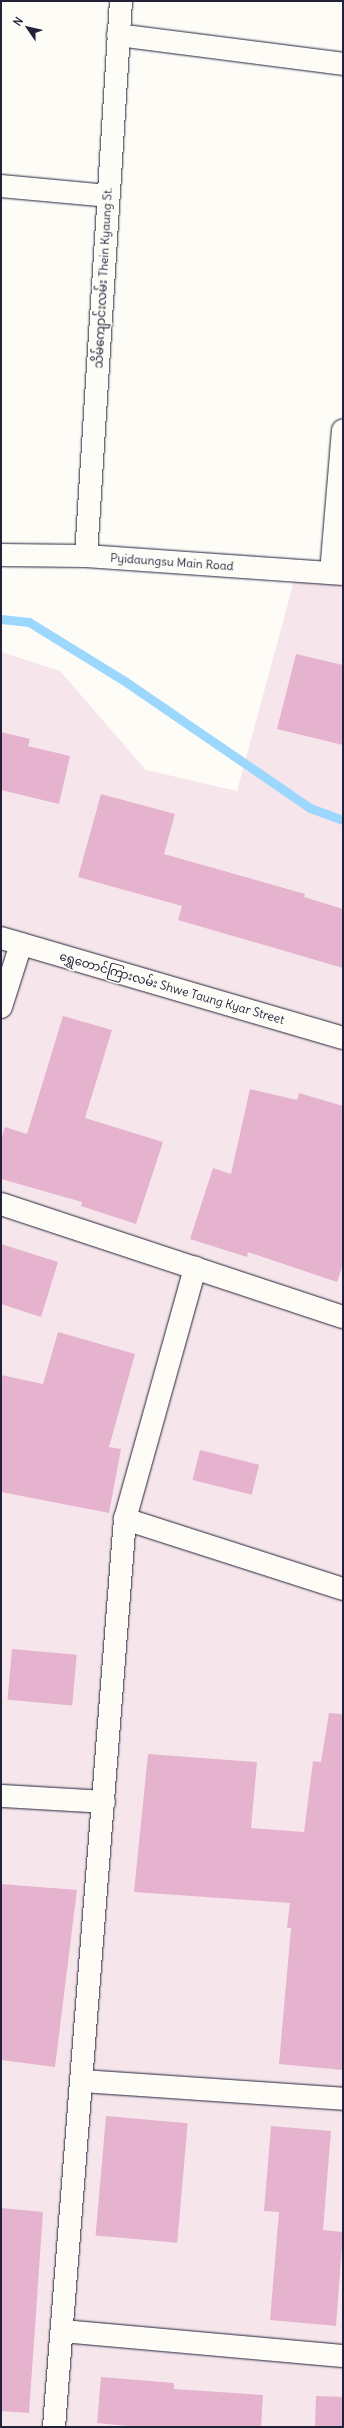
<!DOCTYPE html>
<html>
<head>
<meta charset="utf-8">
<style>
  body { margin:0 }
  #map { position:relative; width:344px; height:2428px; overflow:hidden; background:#fdfcf7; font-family:Delius,"Noto Sans Myanmar",sans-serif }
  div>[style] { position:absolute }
  .built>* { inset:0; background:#f6e6eb }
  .stream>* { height:9px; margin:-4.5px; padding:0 4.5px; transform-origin:4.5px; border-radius:4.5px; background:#9cd7fd }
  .building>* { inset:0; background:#e6b3cf; transform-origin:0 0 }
  .roads { filter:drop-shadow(0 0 1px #22223b) drop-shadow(0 0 1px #22223b) }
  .street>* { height:22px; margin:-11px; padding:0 11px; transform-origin:11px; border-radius:11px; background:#fdfcf7 }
  .secondary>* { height:22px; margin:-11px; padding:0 11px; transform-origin:11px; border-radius:11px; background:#fdfcf7 }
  span { translate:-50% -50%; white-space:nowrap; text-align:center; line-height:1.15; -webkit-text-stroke:3.5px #fdfcf7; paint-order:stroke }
  .street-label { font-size:12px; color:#22223b }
  .frame { position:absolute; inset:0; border:2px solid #22223b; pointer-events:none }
  .north { position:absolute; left:8px; top:8px; width:40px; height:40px; -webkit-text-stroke:3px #fdfcf7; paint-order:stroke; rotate:304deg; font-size:11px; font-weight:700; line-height:16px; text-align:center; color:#22223b }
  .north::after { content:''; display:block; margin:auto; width:14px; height:18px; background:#22223b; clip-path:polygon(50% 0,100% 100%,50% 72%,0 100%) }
</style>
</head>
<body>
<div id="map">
  <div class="built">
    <div style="clip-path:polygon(297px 570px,343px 574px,343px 2427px,1px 2427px,1px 652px,60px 671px,146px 770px,237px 791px)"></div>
  </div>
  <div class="stream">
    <div style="left:1px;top:619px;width:28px;rotate:6deg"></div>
    <div style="left:29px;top:622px;width:114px;rotate:31.7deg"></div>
    <div style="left:126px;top:682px;width:223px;rotate:34.4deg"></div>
    <div style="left:310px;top:808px;width:35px;rotate:20deg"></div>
  </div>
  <div class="building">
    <div style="clip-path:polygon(296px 654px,343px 665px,343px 745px,277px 729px)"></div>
    <div style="clip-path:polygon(1px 732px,30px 739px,28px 746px,70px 756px,59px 804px,1px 790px)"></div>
    <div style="clip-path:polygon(101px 794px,175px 814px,164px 854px,305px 894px,304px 897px,343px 909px,343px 968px,178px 920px,182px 906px,78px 877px)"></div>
    <div style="clip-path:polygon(63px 1016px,112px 1030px,85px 1118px,163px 1142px,136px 1224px,81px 1206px,82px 1202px,1px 1179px,1px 1140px,5px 1127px,27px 1134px)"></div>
    <div style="clip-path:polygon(250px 1089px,297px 1100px,299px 1093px,343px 1106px,343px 1264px,337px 1282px,248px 1252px,247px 1257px,190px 1239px,213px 1168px,231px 1174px)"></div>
    <div style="clip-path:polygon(1px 1244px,58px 1262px,41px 1317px,1px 1304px)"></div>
    <div style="clip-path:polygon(58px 1332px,135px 1354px,109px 1447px,121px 1449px,109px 1513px,1px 1492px,1px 1375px,43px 1384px)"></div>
    <div style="left:200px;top:1450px;width:61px;height:31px;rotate:14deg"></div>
    <div style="left:12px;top:1649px;width:65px;height:51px;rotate:5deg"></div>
    <div style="clip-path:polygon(329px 1713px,343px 1714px,343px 2070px,279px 2064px,291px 1928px,287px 1928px,290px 1903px,134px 1892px,148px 1754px,257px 1762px,251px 1828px,304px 1832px,313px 1761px,321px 1762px)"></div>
    <div style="clip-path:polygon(1px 1884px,77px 1890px,55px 2067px,1px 2060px)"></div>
    <div style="left:106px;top:2116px;width:82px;height:120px;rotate:5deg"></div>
    <div style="clip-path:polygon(271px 2126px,331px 2131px,323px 2230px,343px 2232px,336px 2326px,270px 2320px,279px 2212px,264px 2211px)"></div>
    <div style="clip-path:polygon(1px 2208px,43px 2212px,29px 2413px,1px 2411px)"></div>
    <div style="clip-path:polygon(101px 2377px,174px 2383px,174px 2389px,263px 2395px,261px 2427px,138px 2427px,97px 2423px)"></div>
    <div style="left:316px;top:2396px;width:27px;height:31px;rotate:2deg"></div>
  </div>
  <div class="roads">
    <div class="street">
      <div style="left:118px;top:35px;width:227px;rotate:7.3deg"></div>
      <div style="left:1px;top:186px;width:107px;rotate:5.3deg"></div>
      <div style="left:86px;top:556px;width:556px;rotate:-86.39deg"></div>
      <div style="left:331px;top:573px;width:143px;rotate:-85.2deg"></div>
      <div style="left:1px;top:938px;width:356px;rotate:16.3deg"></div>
      <div style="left:1px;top:1007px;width:66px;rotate:-72.4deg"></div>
      <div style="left:1px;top:1204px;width:360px;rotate:18.3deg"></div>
      <div style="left:125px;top:1519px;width:229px;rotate:17.8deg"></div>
      <div style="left:1px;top:1796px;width:103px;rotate:3.3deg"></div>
      <div style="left:82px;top:2081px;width:262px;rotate:3.9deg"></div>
      <div style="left:62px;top:2331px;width:282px;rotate:5.1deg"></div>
      <div style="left:54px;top:2427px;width:911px;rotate:-85.53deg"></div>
      <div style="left:125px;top:1519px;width:261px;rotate:-74.4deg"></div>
    </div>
    <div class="secondary">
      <div style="left:1px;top:555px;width:85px;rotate:0.7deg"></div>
      <div style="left:86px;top:556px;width:258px;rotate:4deg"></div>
    </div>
  </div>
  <div class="street-label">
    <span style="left:103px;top:278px;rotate:-87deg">သိမ်ကျောင်းလမ်း Thein Kyaung St.</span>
    <span style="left:172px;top:562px;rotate:4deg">Pyidaungsu Main Road</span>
    <span style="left:172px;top:988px;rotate:16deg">ရွှေတောင်ကြားလမ်း Shwe Taung Kyar Street</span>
  </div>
  <div class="frame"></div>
  <div class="north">N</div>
</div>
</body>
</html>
